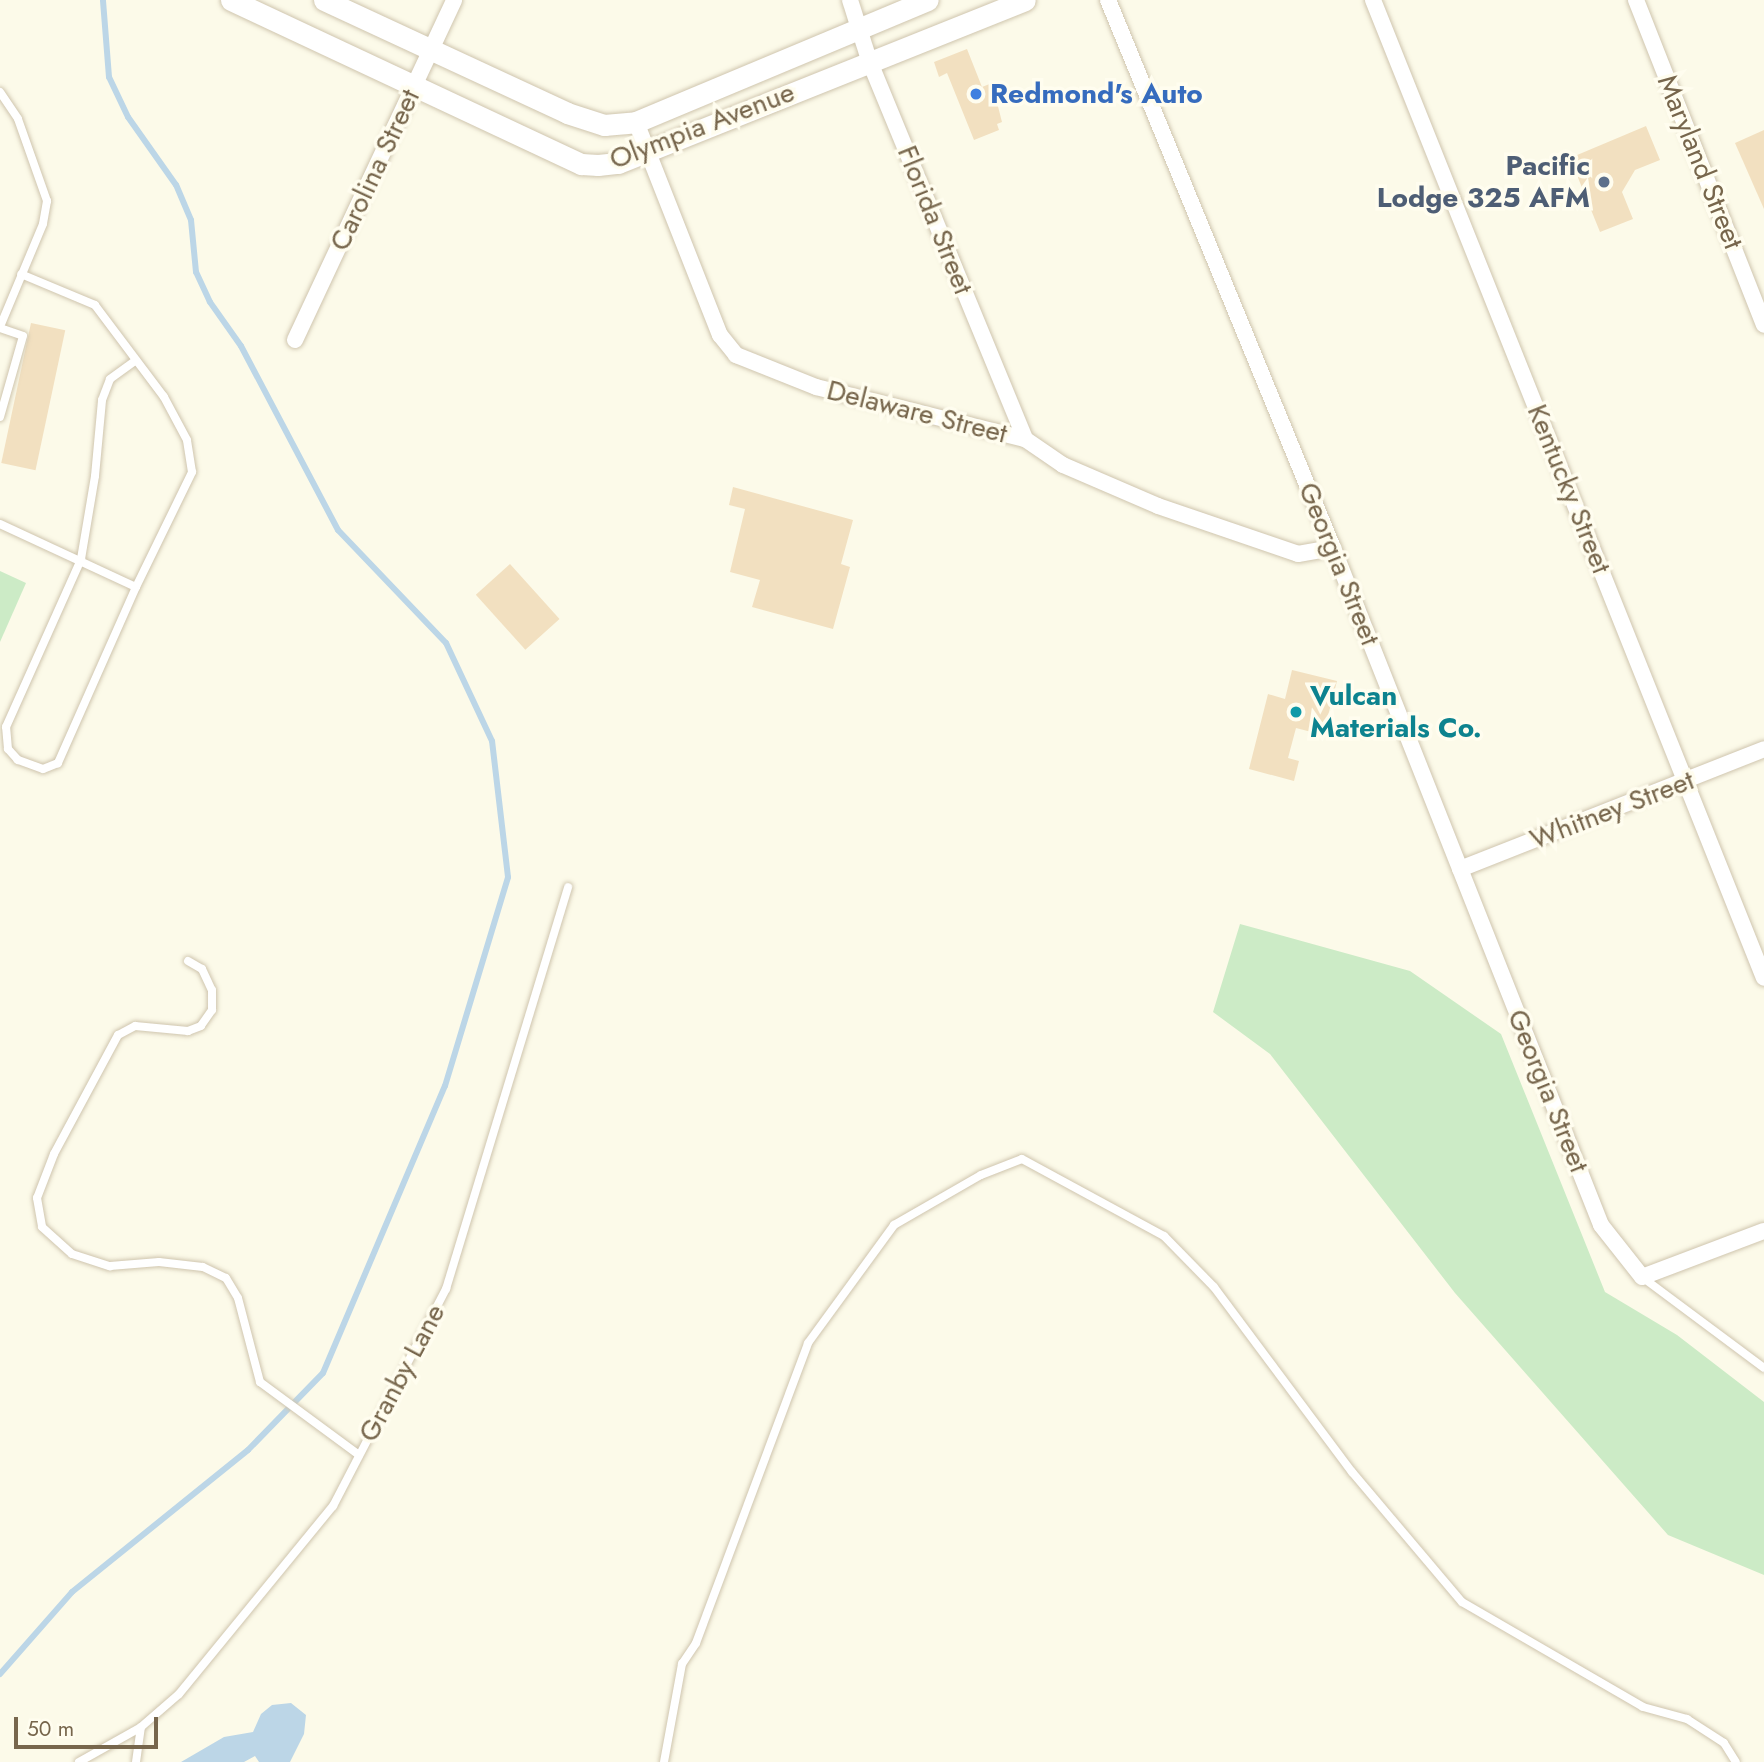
<!DOCTYPE html>
<html>
<head>
<meta charset="utf-8">
<style>
  body { margin:0 }
  #map { position:relative; width:1764px; height:1762px; overflow:hidden; background:#fcfae9; font-family:Jost,sans-serif }
  div>[style] { position:absolute }
  .green>* { inset:0; background:#ccebc6 }
  .water>* { inset:0; background:#bcd6e7 }
  .stream>* { height:6px; margin:-3px; padding:0 3px; transform-origin:3px; border-radius:3px; background:#bcd6e7 }
  .building>* { inset:0; background:#f2e0c0; transform-origin:0 0 }
  .roads { filter:drop-shadow(0 0 2px #cfc5ae) drop-shadow(0 0 2px #cfc5ae) }
  .lane>* { height:8px; margin:-4px; padding:0 4px; transform-origin:4px; border-radius:4px; background:#fff }
  .street>* { height:16px; margin:-8px; padding:0 8px; transform-origin:8px; border-radius:8px; background:#fff }
  .secondary>* { height:21px; margin:-10.5px; padding:0 10.5px; transform-origin:10.5px; border-radius:10.5px; background:#fff }
  .dots>* { width:19px; height:19px; translate:-50% -50%; box-sizing:border-box; border:4px solid #fffdef; border-radius:50% }
  span { translate:-50% -50%; white-space:nowrap; text-align:center; line-height:1.15; -webkit-text-stroke:7px #fffdef; paint-order:stroke }
  .shop-label { font-size:28px; color:#366cbe; font-weight:700 }
  .left { translate:0 -50%; text-align:left }
  .street-label { font-size:28px; color:#77664c }
  .service-label { font-size:28px; color:#4e5e75; font-weight:700 }
  .right { translate:-100% -50%; text-align:right }
  .culture-label { font-size:28px; color:#0d838f; font-weight:700 }
  .scale { position:absolute; left:14px; top:1717px; width:144px; height:32px; box-sizing:border-box; border:4px solid #77664c; border-top:0; padding-left:9px; font-size:21px; line-height:24px; white-space:nowrap; color:#77664c; -webkit-text-stroke:5px #fffdef; paint-order:stroke }
</style>
</head>
<body>
<div id="map">
  <div class="green">
    <div style="clip-path:polygon(0 571px,26px 583px,0 642px)"></div>
    <div style="clip-path:polygon(1240px 924px,1410px 971px,1501px 1034px,1605px 1292px,1677px 1335px,1764px 1402px,1764px 1575px,1668px 1535px,1455px 1293px,1270px 1054px,1213px 1012px)"></div>
  </div>
  <div class="water">
    <div style="clip-path:polygon(291px 1703px,306px 1715px,304px 1734px,290px 1762px,259px 1762px,255px 1756px,244px 1762px,181px 1762px,224px 1737px,253px 1732px,261px 1714px,272px 1705px)"></div>
  </div>
  <div class="stream">
    <div style="left:0;top:1674px;width:109px;rotate:-48.7deg"></div>
    <div style="left:72px;top:1592px;width:226px;rotate:-38.9deg"></div>
    <div style="left:248px;top:1450px;width:107px;rotate:-45.8deg"></div>
    <div style="left:323px;top:1373px;width:312px;rotate:-67deg"></div>
    <div style="left:445px;top:1086px;width:218px;rotate:-73.2deg"></div>
    <div style="left:508px;top:877px;width:137px;rotate:-96.7deg"></div>
    <div style="left:492px;top:741px;width:108px;rotate:-115.1deg"></div>
    <div style="left:446px;top:643px;width:156px;rotate:-133.7deg"></div>
    <div style="left:338px;top:530px;width:208px;rotate:-117.8deg"></div>
    <div style="left:241px;top:346px;width:54px;rotate:-125.2deg"></div>
    <div style="left:210px;top:302px;width:33px;rotate:-115deg"></div>
    <div style="left:196px;top:272px;width:52px;rotate:-95.5deg"></div>
    <div style="left:191px;top:220px;width:38px;rotate:-113deg"></div>
    <div style="left:176px;top:185px;width:83px;rotate:-125.2deg"></div>
    <div style="left:128px;top:117px;width:44px;rotate:-115.4deg"></div>
    <div style="left:109px;top:77px;width:77px;rotate:-94.5deg"></div>
  </div>
  <div class="building">
    <div style="clip-path:polygon(967px 49px,982px 87px,992px 83px,1002px 122px,997px 124px,999px 130px,974px 140px,947px 73px,939px 77px,934px 62px)"></div>
    <div style="clip-path:polygon(1646px 126px,1660px 160px,1635px 170px,1622px 192px,1633px 219px,1600px 232px,1570px 158px)"></div>
    <div style="clip-path:polygon(1764px 130px,1764px 209px,1735px 143px)"></div>
    <div style="left:31px;top:323px;width:35px;height:143px;rotate:12deg"></div>
    <div style="clip-path:polygon(733px 487px,853px 520px,841px 564px,850px 567px,833px 629px,752px 607px,760px 580px,730px 572px,745px 509px,729px 505px)"></div>
    <div style="left:510px;top:564px;width:74px;height:46px;rotate:48deg"></div>
    <div style="clip-path:polygon(1292px 670px,1337px 681px,1323px 735px,1296px 728px,1288px 758px,1299px 761px,1294px 781px,1249px 769px,1268px 694px,1285px 699px)"></div>
  </div>
  <div class="roads">
    <div class="lane">
      <div style="left:0;top:92px;width:32px;rotate:56deg"></div>
      <div style="left:18px;top:119px;width:87px;rotate:70.5deg"></div>
      <div style="left:47px;top:201px;width:23px;rotate:100deg"></div>
      <div style="left:43px;top:224px;width:112px;rotate:112.7deg"></div>
      <div style="left:0;top:328px;width:24px;rotate:19deg"></div>
      <div style="left:23px;top:336px;width:84px;rotate:105.9deg"></div>
      <div style="left:0;top:524px;width:150px;rotate:24.9deg"></div>
      <div style="left:136px;top:587px;width:128px;rotate:-64deg"></div>
      <div style="left:192px;top:472px;width:32px;rotate:-99deg"></div>
      <div style="left:187px;top:440px;width:49px;rotate:-118.1deg"></div>
      <div style="left:164px;top:397px;width:115px;rotate:-126.9deg"></div>
      <div style="left:95px;top:305px;width:80px;rotate:-157.3deg"></div>
      <div style="left:136px;top:587px;width:193px;rotate:113.9deg"></div>
      <div style="left:58px;top:763px;width:16px;rotate:158deg"></div>
      <div style="left:43px;top:769px;width:27px;rotate:-160deg"></div>
      <div style="left:18px;top:760px;width:15px;rotate:-132deg"></div>
      <div style="left:8px;top:749px;width:22px;rotate:-95deg"></div>
      <div style="left:6px;top:727px;width:184px;rotate:-65.9deg"></div>
      <div style="left:81px;top:559px;width:84px;rotate:-80.4deg"></div>
      <div style="left:95px;top:476px;width:76px;rotate:-84.7deg"></div>
      <div style="left:102px;top:400px;width:22px;rotate:-69deg"></div>
      <div style="left:110px;top:379px;width:32px;rotate:-36deg"></div>
      <div style="left:188px;top:961px;width:16px;rotate:30deg"></div>
      <div style="left:202px;top:969px;width:23px;rotate:65deg"></div>
      <div style="left:212px;top:990px;width:20px;rotate:90deg"></div>
      <div style="left:212px;top:1010px;width:19px;rotate:125deg"></div>
      <div style="left:201px;top:1026px;width:14px;rotate:159deg"></div>
      <div style="left:188px;top:1031px;width:53px;rotate:-174.6deg"></div>
      <div style="left:135px;top:1026px;width:19px;rotate:152deg"></div>
      <div style="left:118px;top:1035px;width:135px;rotate:118.3deg"></div>
      <div style="left:54px;top:1154px;width:47px;rotate:111.1deg"></div>
      <div style="left:37px;top:1198px;width:29px;rotate:80deg"></div>
      <div style="left:42px;top:1227px;width:40px;rotate:42deg"></div>
      <div style="left:72px;top:1254px;width:40px;rotate:18deg"></div>
      <div style="left:110px;top:1266px;width:49px;rotate:-4.7deg"></div>
      <div style="left:159px;top:1262px;width:44px;rotate:6.5deg"></div>
      <div style="left:203px;top:1267px;width:25px;rotate:26deg"></div>
      <div style="left:226px;top:1278px;width:23px;rotate:59deg"></div>
      <div style="left:238px;top:1298px;width:87px;rotate:75.3deg"></div>
      <div style="left:260px;top:1382px;width:123px;rotate:36.4deg"></div>
      <div style="left:1642px;top:1277px;width:152px;rotate:36.7deg"></div>
      <div style="left:79px;top:1762px;width:71px;rotate:-29.4deg"></div>
      <div style="left:141px;top:1727px;width:50px;rotate:-41deg"></div>
      <div style="left:179px;top:1694px;width:243px;rotate:-50.7deg"></div>
      <div style="left:333px;top:1506px;width:245px;rotate:-62.5deg"></div>
      <div style="left:446px;top:1289px;width:420px;rotate:-73.1deg"></div>
      <div style="left:136px;top:1762px;width:35px;rotate:-82deg"></div>
      <div style="left:664px;top:1762px;width:100px;rotate:-79.6deg"></div>
      <div style="left:682px;top:1664px;width:25px;rotate:-56deg"></div>
      <div style="left:696px;top:1643px;width:320px;rotate:-69.5deg"></div>
      <div style="left:808px;top:1343px;width:146px;rotate:-53.9deg"></div>
      <div style="left:894px;top:1225px;width:100px;rotate:-29.9deg"></div>
      <div style="left:981px;top:1175px;width:44px;rotate:-21.3deg"></div>
      <div style="left:1022px;top:1159px;width:162px;rotate:28.5deg"></div>
      <div style="left:1164px;top:1236px;width:71px;rotate:45.6deg"></div>
      <div style="left:1214px;top:1287px;width:231px;rotate:53.3deg"></div>
      <div style="left:1352px;top:1472px;width:170px;rotate:49.8deg"></div>
      <div style="left:1462px;top:1602px;width:209px;rotate:30.1deg"></div>
      <div style="left:1643px;top:1707px;width:46px;rotate:15.3deg"></div>
      <div style="left:1687px;top:1719px;width:44px;rotate:33deg"></div>
      <div style="left:1724px;top:1743px;width:22px;rotate:58deg"></div>
    </div>
    <div class="street">
      <div style="left:850px;top:0;width:63px;rotate:72.4deg"></div>
      <div style="left:869px;top:60px;width:410px;rotate:67.6deg"></div>
      <div style="left:1108px;top:0;width:592px;rotate:67.68deg"></div>
      <div style="left:1333px;top:548px;width:728px;rotate:68.4deg"></div>
      <div style="left:1601px;top:1225px;width:66px;rotate:51.7deg"></div>
      <div style="left:1642px;top:1277px;width:130px;rotate:-20.7deg"></div>
      <div style="left:1373px;top:0;width:1053px;rotate:68.21deg"></div>
      <div style="left:1636px;top:0;width:349px;rotate:68.5deg"></div>
      <div style="left:636px;top:122px;width:229px;rotate:68.5deg"></div>
      <div style="left:720px;top:335px;width:26px;rotate:51deg"></div>
      <div style="left:736px;top:355px;width:86px;rotate:21.8deg"></div>
      <div style="left:816px;top:387px;width:215px;rotate:14deg"></div>
      <div style="left:1025px;top:439px;width:46px;rotate:34.4deg"></div>
      <div style="left:1063px;top:465px;width:103px;rotate:23.3deg"></div>
      <div style="left:1158px;top:506px;width:148px;rotate:18.9deg"></div>
      <div style="left:1298px;top:554px;width:36px;rotate:-10deg"></div>
      <div style="left:295px;top:340px;width:375px;rotate:-64.9deg"></div>
      <div style="left:1460px;top:869px;width:327px;rotate:-21.5deg"></div>
    </div>
    <div class="secondary">
      <div style="left:231px;top:0;width:387px;rotate:25.1deg"></div>
      <div style="left:581px;top:164px;width:17px;rotate:3deg"></div>
      <div style="left:598px;top:165px;width:20px;rotate:-6deg"></div>
      <div style="left:618px;top:163px;width:438px;rotate:-21.8deg"></div>
      <div style="left:324px;top:0;width:268px;rotate:24.9deg"></div>
      <div style="left:567px;top:113px;width:39px;rotate:18deg"></div>
      <div style="left:604px;top:125px;width:32px;rotate:-5deg"></div>
      <div style="left:636px;top:122px;width:316px;rotate:-22.7deg"></div>
    </div>
  </div>
  <div class="dots">
    <div style="left:976px;top:94px;background:#3f7fe0"></div>
    <div style="left:1604px;top:182px;background:#5c6f8a"></div>
    <div style="left:1296px;top:712px;background:#0f9aa8"></div>
  </div>
  <div class="shop-label">
    <span class="left" style="left:990px;top:94px">Redmond's Auto</span>
  </div>
  <div class="street-label">
    <span style="left:702px;top:126px;rotate:-21deg">Olympia Avenue</span>
    <span style="left:1700px;top:162px;rotate:68deg">Maryland Street</span>
    <span style="left:375px;top:170px;rotate:-65deg">Carolina Street</span>
    <span style="left:935px;top:220px;rotate:68deg">Florida Street</span>
    <span style="left:917px;top:412px;rotate:14deg">Delaware Street</span>
    <span style="left:1569px;top:489px;rotate:68deg">Kentucky Street</span>
    <span style="left:1339px;top:564px;rotate:68deg">Georgia Street</span>
    <span style="left:1612px;top:810px;rotate:-21deg">Whitney Street</span>
    <span style="left:1548px;top:1091px;rotate:68deg">Georgia Street</span>
    <span style="left:402px;top:1373px;rotate:-62deg">Granby Lane</span>
  </div>
  <div class="service-label">
    <span class="right" style="left:1590px;top:182px">Pacific<br>Lodge 325 AFM</span>
  </div>
  <div class="culture-label">
    <span class="left" style="left:1310px;top:712px">Vulcan<br>Materials Co.</span>
  </div>
  <div class="scale">50 m</div>
</div>
</body>
</html>
